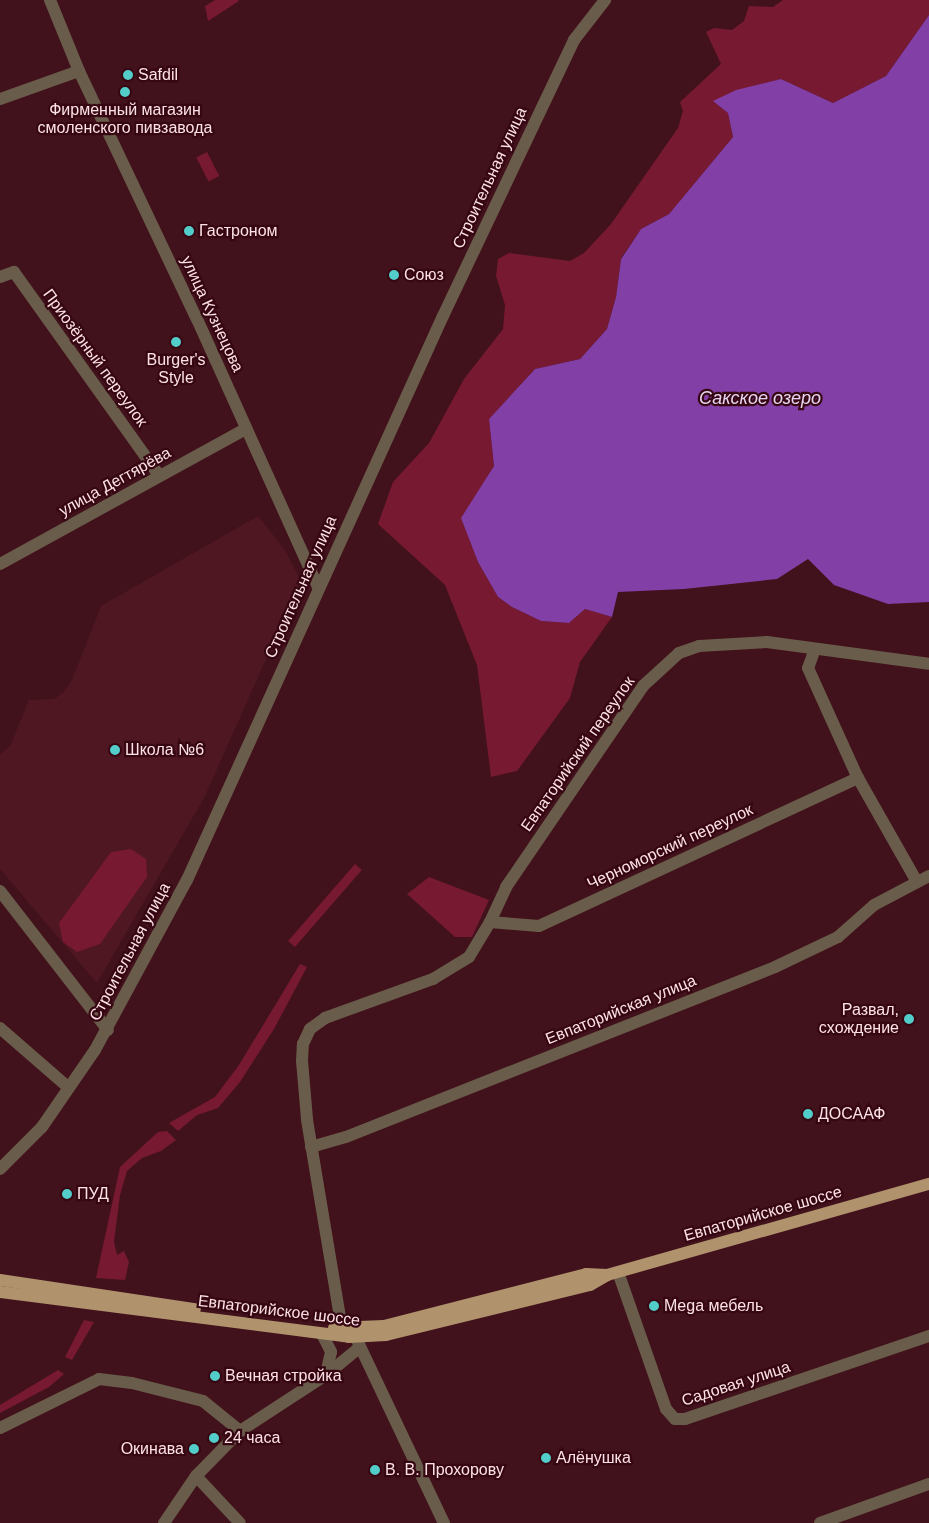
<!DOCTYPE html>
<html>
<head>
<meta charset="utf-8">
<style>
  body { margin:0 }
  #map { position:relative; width:929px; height:1523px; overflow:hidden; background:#41121b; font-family:Arial,sans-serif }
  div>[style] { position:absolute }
  .built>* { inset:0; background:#4f1722 }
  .green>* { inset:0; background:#771930; transform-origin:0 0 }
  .water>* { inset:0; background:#823fa6 }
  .minor>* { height:12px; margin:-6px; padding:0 6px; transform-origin:6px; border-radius:6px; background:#6a5c4a }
  .major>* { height:12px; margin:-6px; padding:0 6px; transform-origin:6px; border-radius:6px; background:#b0926d }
  .dots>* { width:14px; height:14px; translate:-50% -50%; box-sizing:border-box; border:2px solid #360712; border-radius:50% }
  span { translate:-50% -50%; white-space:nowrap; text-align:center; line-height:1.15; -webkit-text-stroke:4.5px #360712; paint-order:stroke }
  .poi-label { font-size:16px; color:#fde2e5 }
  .left { translate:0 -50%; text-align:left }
  .right { translate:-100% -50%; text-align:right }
  .street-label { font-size:16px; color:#fde2e5 }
  .water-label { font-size:18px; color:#e6d6f1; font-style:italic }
</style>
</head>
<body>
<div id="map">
  <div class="built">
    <div style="clip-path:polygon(258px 516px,285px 550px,301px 581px,205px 796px,97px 983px,0 869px,0 754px,10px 746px,29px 700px,54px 699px,64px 692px,72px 680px,101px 606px)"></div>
  </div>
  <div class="green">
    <div style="clip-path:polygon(215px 0,238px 0,239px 1px,208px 21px,205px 6px)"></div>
    <div style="clip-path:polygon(783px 0,929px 0,929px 15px,886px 76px,833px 103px,781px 79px,714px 101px,728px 113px,733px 137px,669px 214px,641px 229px,621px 258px,616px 297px,607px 329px,580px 359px,535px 369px,489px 419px,494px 466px,462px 519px,478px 562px,498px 597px,512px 607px,541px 621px,569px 623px,585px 609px,612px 617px,580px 662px,570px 698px,517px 771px,491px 777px,477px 665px,445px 585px,378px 524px,393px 482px,429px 443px,464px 379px,503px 329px,505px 305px,496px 276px,498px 259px,509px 253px,570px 261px,584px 253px,611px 224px,678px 128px,683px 111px,680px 102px,721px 64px,706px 32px,714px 28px,732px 30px,744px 21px,749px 6px,773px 7px)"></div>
    <div style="left:207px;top:152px;width:27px;height:12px;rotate:63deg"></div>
    <div style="clip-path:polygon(131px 849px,146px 859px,147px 877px,100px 944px,77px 952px,63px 942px,59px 923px,111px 852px)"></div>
    <div style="left:355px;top:864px;width:9px;height:102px;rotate:41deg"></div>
    <div style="clip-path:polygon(429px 877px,489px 900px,472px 937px,455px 937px,407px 894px)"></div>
    <div style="clip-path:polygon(300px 964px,307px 967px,274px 1029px,240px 1082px,218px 1108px,197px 1115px,178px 1131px,169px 1123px,215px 1097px,239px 1065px)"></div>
    <div style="clip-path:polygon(167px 1131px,176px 1140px,161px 1151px,142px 1158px,127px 1171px,120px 1195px,114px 1242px,117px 1255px,124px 1251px,129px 1262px,125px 1280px,96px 1278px,120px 1167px,158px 1132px)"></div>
    <div style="clip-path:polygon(84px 1320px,94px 1322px,72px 1360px,65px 1357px)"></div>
    <div style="clip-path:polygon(58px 1370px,64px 1374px,49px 1387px,0 1413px,0 1405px)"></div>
  </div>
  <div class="water">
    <div style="clip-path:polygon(929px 15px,929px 602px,888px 604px,834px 585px,808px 559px,777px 579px,684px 589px,618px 592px,612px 617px,585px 609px,569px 623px,541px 621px,512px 607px,498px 597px,478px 562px,461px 518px,494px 466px,489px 419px,535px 369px,580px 359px,607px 329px,616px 297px,621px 259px,641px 229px,669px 214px,733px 137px,728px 113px,713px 101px,736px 90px,781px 79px,833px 103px,886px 76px)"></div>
  </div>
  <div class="minor">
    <div style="left:50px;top:0;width:77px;rotate:67.8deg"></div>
    <div style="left:79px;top:71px;width:275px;rotate:64.6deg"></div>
    <div style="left:197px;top:319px;width:294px;rotate:65.7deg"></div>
    <div style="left:0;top:99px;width:84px;rotate:-19.5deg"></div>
    <div style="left:0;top:277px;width:15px;rotate:-20deg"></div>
    <div style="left:14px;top:272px;width:249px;rotate:54.5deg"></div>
    <div style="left:0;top:564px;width:281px;rotate:-28.8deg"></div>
    <div style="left:815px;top:649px;width:20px;rotate:110deg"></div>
    <div style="left:808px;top:668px;width:121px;rotate:65.6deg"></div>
    <div style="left:858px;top:778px;width:117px;rotate:60.4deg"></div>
    <div style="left:0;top:891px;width:176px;rotate:52.2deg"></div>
    <div style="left:490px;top:922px;width:49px;rotate:4.7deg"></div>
    <div style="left:539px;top:926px;width:352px;rotate:-24.9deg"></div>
    <div style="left:0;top:1028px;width:91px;rotate:41deg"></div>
    <div style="left:311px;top:1147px;width:36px;rotate:-16deg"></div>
    <div style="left:346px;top:1137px;width:461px;rotate:-21.6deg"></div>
    <div style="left:775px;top:967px;width:70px;rotate:-25.5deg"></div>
    <div style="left:838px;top:937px;width:48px;rotate:-41.6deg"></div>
    <div style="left:874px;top:905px;width:62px;rotate:-27.8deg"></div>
    <div style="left:0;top:1169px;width:59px;rotate:-45deg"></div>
    <div style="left:42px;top:1127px;width:93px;rotate:-55.5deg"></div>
    <div style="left:95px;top:1050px;width:193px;rotate:-61.6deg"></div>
    <div style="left:187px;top:880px;width:619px;rotate:-65.59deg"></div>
    <div style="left:443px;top:316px;width:306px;rotate:-64.6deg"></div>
    <div style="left:574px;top:40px;width:51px;rotate:-52.2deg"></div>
    <div style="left:618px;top:1272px;width:145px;rotate:70.7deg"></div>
    <div style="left:666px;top:1409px;width:13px;rotate:48deg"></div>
    <div style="left:675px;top:1419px;width:10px"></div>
    <div style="left:685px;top:1419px;width:258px;rotate:-18.8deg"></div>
    <div style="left:342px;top:1329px;width:213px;rotate:-99.5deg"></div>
    <div style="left:307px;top:1119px;width:58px;rotate:-94.9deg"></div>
    <div style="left:302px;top:1061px;width:17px;rotate:-87deg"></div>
    <div style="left:303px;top:1044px;width:17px;rotate:-65deg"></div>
    <div style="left:310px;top:1029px;width:19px;rotate:-36deg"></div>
    <div style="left:325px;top:1018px;width:115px;rotate:-19.9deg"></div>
    <div style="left:433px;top:979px;width:42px;rotate:-31.4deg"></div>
    <div style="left:469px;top:957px;width:41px;rotate:-59deg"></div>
    <div style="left:490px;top:922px;width:38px;rotate:-65deg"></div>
    <div style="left:506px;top:887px;width:243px;rotate:-55.7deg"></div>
    <div style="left:643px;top:686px;width:49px;rotate:-42.5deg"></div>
    <div style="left:679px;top:653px;width:21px;rotate:-19deg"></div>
    <div style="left:699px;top:646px;width:68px;rotate:-3.4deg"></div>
    <div style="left:767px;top:642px;width:163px;rotate:7.7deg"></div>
    <div style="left:322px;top:1334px;width:20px;rotate:63deg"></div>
    <div style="left:331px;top:1352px;width:22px;rotate:103deg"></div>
    <div style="left:357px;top:1340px;width:203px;rotate:64.6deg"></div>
    <div style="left:0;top:1428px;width:110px;rotate:-26.3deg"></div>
    <div style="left:99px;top:1379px;width:33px;rotate:7deg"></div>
    <div style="left:132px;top:1383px;width:73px;rotate:14.2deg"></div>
    <div style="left:203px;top:1401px;width:48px;rotate:39deg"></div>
    <div style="left:196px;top:1476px;width:64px;rotate:46.9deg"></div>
    <div style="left:164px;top:1523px;width:57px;rotate:-55.8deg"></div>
    <div style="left:196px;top:1476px;width:63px;rotate:-45.6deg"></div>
    <div style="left:240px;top:1431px;width:103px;rotate:-33.1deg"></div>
    <div style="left:326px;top:1375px;width:44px;rotate:-39.5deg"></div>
    <div style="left:820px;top:1523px;width:116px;rotate:-19.7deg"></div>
  </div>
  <div class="major">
    <div style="left:0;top:1280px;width:197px;rotate:8.5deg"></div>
    <div style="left:0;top:1292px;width:352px;rotate:7.3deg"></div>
    <div style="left:349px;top:1337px;width:37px;rotate:-3deg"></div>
    <div style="left:386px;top:1335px;width:210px;rotate:-13.8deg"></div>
    <div style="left:590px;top:1285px;width:20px;rotate:-30deg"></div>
    <div style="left:607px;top:1275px;width:335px;rotate:-15.8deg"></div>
    <div style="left:334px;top:1328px;width:50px;rotate:-2.3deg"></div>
    <div style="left:384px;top:1326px;width:209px;rotate:-14.4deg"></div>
    <div style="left:586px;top:1274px;width:21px;rotate:3deg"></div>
  </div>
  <div class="dots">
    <div style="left:128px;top:75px;background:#53cdc9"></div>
    <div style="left:125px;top:92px;background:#53cdc9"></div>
    <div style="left:189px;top:231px;background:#53cdc9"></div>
    <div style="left:394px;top:275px;background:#53cdc9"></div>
    <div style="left:176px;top:342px;background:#53cdc9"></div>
    <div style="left:115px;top:750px;background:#53cdc9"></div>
    <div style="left:909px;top:1019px;background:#53cdc9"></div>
    <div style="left:808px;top:1114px;background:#53cdc9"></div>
    <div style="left:67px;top:1194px;background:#53cdc9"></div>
    <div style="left:654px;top:1306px;background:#53cdc9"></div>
    <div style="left:215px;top:1376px;background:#53cdc9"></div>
    <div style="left:214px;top:1438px;background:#53cdc9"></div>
    <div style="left:194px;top:1449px;background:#53cdc9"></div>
    <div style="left:546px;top:1458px;background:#53cdc9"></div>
    <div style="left:375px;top:1470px;background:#53cdc9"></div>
  </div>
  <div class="poi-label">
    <span class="left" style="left:138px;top:75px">Safdil</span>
    <span style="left:125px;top:119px">Фирменный магазин<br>смоленского пивзавода</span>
    <span class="left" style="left:199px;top:231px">Гастроном</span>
    <span class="left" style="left:404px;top:275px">Союз</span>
    <span style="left:176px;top:369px">Burger's<br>Style</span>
    <span class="left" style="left:125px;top:750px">Школа №6</span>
    <span class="right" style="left:899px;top:1019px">Развал,<br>схождение</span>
    <span class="left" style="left:818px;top:1114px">ДОСААФ</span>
    <span class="left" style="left:77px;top:1194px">ПУД</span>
    <span class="left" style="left:664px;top:1306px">Mega мебель</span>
    <span class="left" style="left:225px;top:1376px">Вечная стройка</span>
    <span class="left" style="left:224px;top:1438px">24 часа</span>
    <span class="right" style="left:184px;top:1449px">Окинава</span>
    <span class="left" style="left:556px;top:1458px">Алёнушка</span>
    <span class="left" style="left:385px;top:1470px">В. В. Прохорову</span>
  </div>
  <div class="street-label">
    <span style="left:490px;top:178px;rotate:-65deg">Строительная улица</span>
    <span style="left:212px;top:314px;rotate:65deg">улица Кузнецова</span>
    <span style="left:95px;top:358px;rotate:54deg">Приозёрный переулок</span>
    <span style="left:115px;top:482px;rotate:-29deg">улица Дегтярёва</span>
    <span style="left:301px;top:587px;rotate:-66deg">Строительная улица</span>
    <span style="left:578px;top:754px;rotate:-55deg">Евпаторийский переулок</span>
    <span style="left:670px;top:847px;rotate:-25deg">Черноморский переулок</span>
    <span style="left:130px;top:952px;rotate:-62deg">Строительная улица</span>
    <span style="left:621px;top:1010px;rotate:-22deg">Евпаторийская улица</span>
    <span style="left:763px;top:1214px;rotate:-16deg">Евпаторийское шоссе</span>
    <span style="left:279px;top:1311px;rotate:7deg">Евпаторийское шоссе</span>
    <span style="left:736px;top:1384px;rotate:-18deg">Садовая улица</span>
  </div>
  <div class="water-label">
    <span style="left:760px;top:398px">Сакское озеро</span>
  </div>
</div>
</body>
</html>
